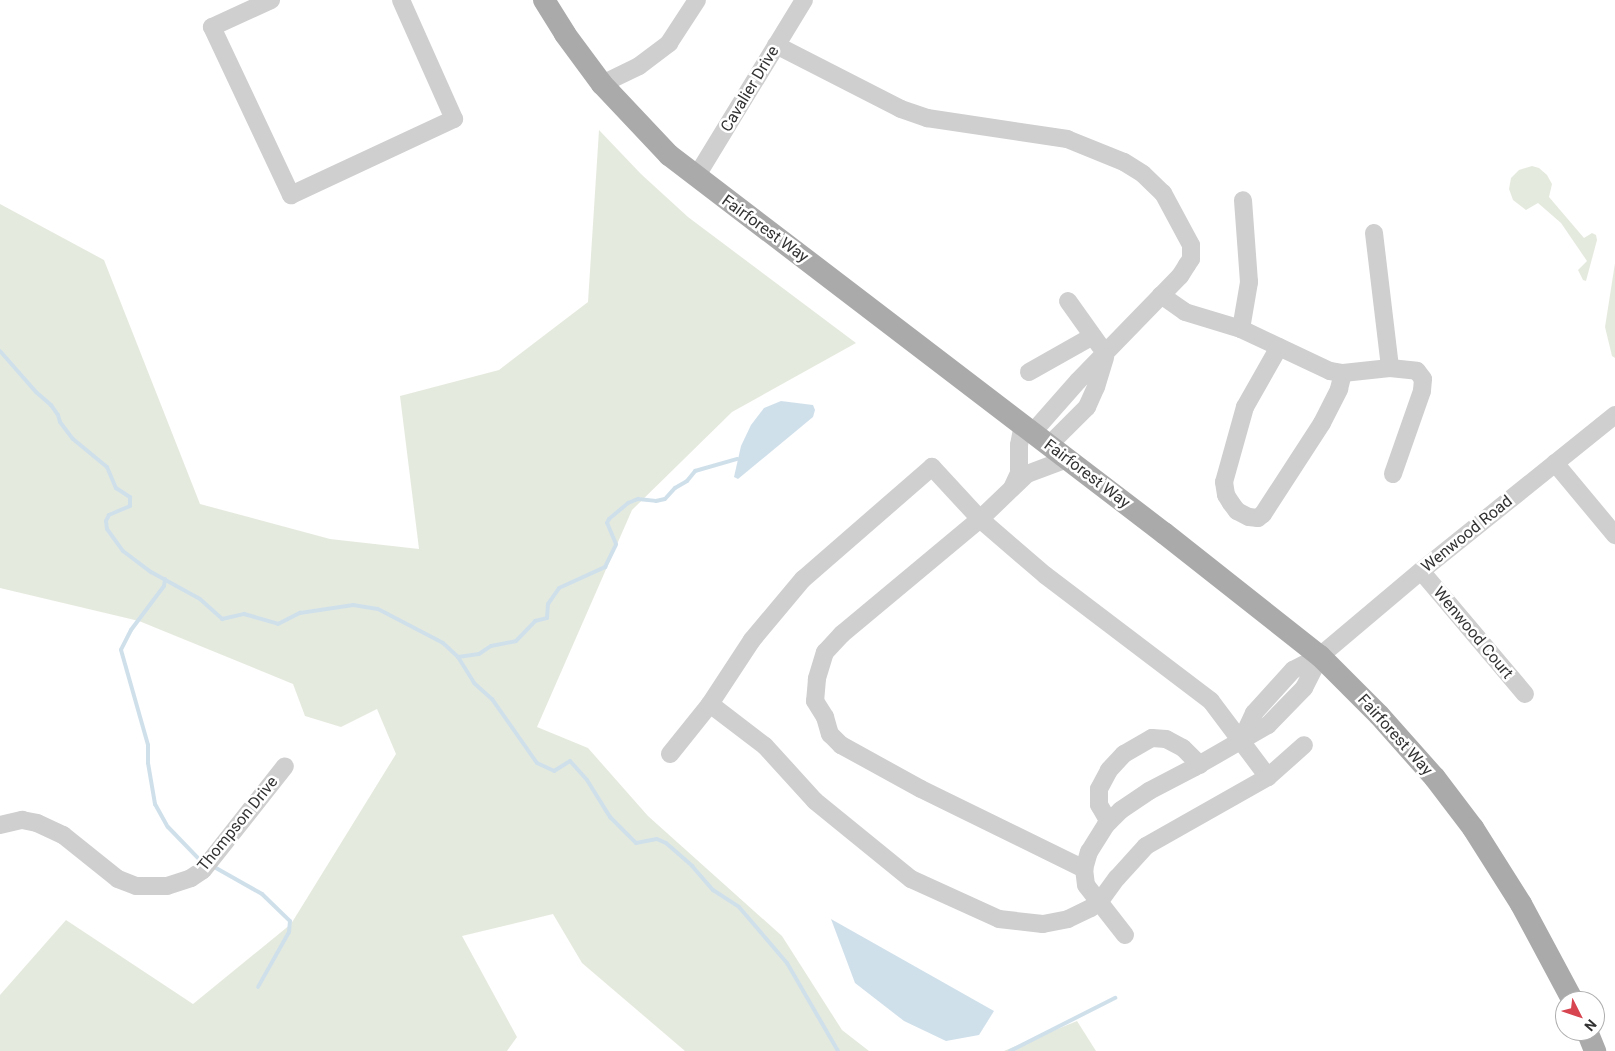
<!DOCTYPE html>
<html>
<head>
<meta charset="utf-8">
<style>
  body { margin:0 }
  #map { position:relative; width:1615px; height:1051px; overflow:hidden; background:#fff; font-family:Roboto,sans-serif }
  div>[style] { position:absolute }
  .green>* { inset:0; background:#e5eade }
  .water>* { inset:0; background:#d0e0eb }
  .stream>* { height:4px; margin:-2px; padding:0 2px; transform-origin:2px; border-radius:2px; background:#d0e0eb }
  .minor>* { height:18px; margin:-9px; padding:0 9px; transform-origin:9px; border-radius:9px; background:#cfcfcf }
  .major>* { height:22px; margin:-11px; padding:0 11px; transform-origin:11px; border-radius:11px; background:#aaa }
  span { translate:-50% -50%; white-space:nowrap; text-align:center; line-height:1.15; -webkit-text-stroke:5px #fff; paint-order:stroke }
  .street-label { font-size:16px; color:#323232 }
  .north { position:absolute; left:1555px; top:991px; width:50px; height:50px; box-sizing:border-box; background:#fff; border:1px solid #adadad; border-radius:50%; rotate:131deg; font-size:14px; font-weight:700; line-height:20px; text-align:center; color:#323232 }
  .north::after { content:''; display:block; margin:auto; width:18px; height:22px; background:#d74551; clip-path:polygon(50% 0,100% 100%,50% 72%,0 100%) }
</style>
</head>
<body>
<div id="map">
  <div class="green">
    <div style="clip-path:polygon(599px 130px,641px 174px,688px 217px,856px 343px,732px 412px,632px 510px,537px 727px,588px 748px,648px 816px,782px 936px,842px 1030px,869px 1051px,685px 1051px,582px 963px,553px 914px,462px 936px,517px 1037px,507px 1051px,0 1051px,0 995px,66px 920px,193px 1004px,291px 924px,396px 754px,377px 709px,341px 727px,305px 716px,293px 684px,139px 621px,0 588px,0 204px,104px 260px,200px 504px,330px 539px,419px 549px,400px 396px,499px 370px,588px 302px)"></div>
    <div style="clip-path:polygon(1532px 166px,1539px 168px,1547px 175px,1552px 184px,1549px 197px,1584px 238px,1592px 233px,1596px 235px,1597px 240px,1586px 281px,1583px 280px,1578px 270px,1587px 261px,1561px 223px,1538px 203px,1526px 210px,1513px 200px,1509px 189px,1511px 178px,1519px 170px)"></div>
    <div style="clip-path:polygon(1615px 263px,1615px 358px,1612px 356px,1605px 327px)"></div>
    <div style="clip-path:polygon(1077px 1021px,1096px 1051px,1004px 1051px,1011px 1048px)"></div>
  </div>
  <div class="water">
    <div style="clip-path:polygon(781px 401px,813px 405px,815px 410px,813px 417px,738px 479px,734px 477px,741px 446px,751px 425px,764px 408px)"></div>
    <div style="clip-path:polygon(831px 919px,994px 1011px,979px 1035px,946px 1041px,904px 1021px,855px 983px)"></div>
  </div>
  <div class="stream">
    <div style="left:0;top:351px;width:55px;rotate:48.7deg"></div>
    <div style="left:36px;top:392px;width:20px;rotate:41deg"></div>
    <div style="left:51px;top:405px;width:12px;rotate:55deg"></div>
    <div style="left:58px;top:415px;width:7px;rotate:74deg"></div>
    <div style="left:60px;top:422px;width:21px;rotate:53deg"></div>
    <div style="left:73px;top:439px;width:44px;rotate:39.5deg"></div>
    <div style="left:107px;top:467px;width:23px;rotate:67deg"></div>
    <div style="left:116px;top:488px;width:17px;rotate:33deg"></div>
    <div style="left:130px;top:497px;width:9px;rotate:90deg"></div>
    <div style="left:130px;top:506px;width:23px;rotate:157deg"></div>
    <div style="left:109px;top:515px;width:7px;rotate:117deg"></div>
    <div style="left:106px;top:521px;width:8px;rotate:83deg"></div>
    <div style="left:107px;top:529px;width:27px;rotate:54deg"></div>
    <div style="left:123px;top:551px;width:35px;rotate:37deg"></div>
    <div style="left:151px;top:572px;width:56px;rotate:28.9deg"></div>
    <div style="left:200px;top:599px;width:30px;rotate:42deg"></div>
    <div style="left:222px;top:619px;width:23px;rotate:-13deg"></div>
    <div style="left:244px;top:614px;width:35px;rotate:16deg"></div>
    <div style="left:278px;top:624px;width:25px;rotate:-27deg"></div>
    <div style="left:300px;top:613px;width:54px;rotate:-8.6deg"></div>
    <div style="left:353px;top:605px;width:25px;rotate:9deg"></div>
    <div style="left:378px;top:609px;width:73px;rotate:27.6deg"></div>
    <div style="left:443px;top:643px;width:21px;rotate:43deg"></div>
    <div style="left:458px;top:657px;width:31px;rotate:58deg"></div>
    <div style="left:474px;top:683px;width:24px;rotate:42deg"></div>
    <div style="left:492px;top:699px;width:78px;rotate:54.9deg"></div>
    <div style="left:537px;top:763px;width:19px;rotate:25deg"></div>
    <div style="left:554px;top:771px;width:19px;rotate:-32deg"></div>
    <div style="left:570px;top:761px;width:25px;rotate:48deg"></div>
    <div style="left:587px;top:780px;width:44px;rotate:58.1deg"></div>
    <div style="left:610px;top:817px;width:37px;rotate:45deg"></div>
    <div style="left:636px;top:843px;width:21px;rotate:-11deg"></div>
    <div style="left:657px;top:839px;width:10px;rotate:24deg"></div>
    <div style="left:666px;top:843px;width:35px;rotate:41deg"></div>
    <div style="left:692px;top:866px;width:32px;rotate:49deg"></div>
    <div style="left:713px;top:890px;width:31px;rotate:33deg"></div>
    <div style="left:739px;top:907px;width:74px;rotate:49.4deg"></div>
    <div style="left:787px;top:963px;width:102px;rotate:59.9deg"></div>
    <div style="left:165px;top:579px;width:7px;rotate:98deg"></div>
    <div style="left:164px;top:586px;width:55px;rotate:126.9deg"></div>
    <div style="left:131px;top:630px;width:22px;rotate:117deg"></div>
    <div style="left:121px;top:650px;width:99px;rotate:74.1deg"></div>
    <div style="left:148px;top:745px;width:18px;rotate:90deg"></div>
    <div style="left:148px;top:763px;width:42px;rotate:80.3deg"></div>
    <div style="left:155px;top:804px;width:26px;rotate:61deg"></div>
    <div style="left:168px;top:827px;width:46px;rotate:45.9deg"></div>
    <div style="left:458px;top:657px;width:21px;rotate:-8deg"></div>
    <div style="left:479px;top:654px;width:14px;rotate:-34deg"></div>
    <div style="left:491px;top:646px;width:25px;rotate:-11deg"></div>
    <div style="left:516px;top:641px;width:28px;rotate:-46deg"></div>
    <div style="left:535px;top:621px;width:12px;rotate:-14deg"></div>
    <div style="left:547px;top:618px;width:14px;rotate:-86deg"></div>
    <div style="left:548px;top:604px;width:19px;rotate:-55deg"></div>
    <div style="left:559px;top:588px;width:51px;rotate:-24.5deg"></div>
    <div style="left:605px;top:567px;width:25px;rotate:-64deg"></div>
    <div style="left:616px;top:544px;width:23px;rotate:-113deg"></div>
    <div style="left:607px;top:523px;width:4px;rotate:-63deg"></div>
    <div style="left:609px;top:519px;width:25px;rotate:-40deg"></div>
    <div style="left:628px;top:503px;width:11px;rotate:-22deg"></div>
    <div style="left:638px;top:499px;width:18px;rotate:6deg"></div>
    <div style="left:656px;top:501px;width:9px;rotate:-13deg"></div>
    <div style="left:665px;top:499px;width:15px;rotate:-48deg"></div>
    <div style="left:675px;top:488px;width:14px;rotate:-30deg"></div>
    <div style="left:687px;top:481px;width:13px;rotate:-51deg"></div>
    <div style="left:695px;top:471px;width:44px;rotate:-15.9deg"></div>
    <div style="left:216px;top:868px;width:53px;rotate:29.5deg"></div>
    <div style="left:262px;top:894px;width:39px;rotate:44deg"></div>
    <div style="left:290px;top:921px;width:11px;rotate:95deg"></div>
    <div style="left:289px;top:932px;width:63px;rotate:119.4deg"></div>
    <div style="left:1010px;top:1051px;width:118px;rotate:-26.8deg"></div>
  </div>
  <div class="minor">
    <div style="left:271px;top:0;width:65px;rotate:155.4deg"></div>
    <div style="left:212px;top:27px;width:186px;rotate:64.8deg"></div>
    <div style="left:291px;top:195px;width:180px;rotate:-25deg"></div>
    <div style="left:454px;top:119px;width:130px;rotate:-114deg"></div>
    <div style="left:776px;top:45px;width:140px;rotate:27.1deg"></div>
    <div style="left:901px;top:109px;width:28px;rotate:19deg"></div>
    <div style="left:927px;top:118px;width:142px;rotate:8.5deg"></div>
    <div style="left:1067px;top:139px;width:61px;rotate:22deg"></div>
    <div style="left:1124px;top:162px;width:22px;rotate:32deg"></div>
    <div style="left:1143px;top:174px;width:28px;rotate:44deg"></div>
    <div style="left:1163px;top:193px;width:59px;rotate:61.7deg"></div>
    <div style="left:1191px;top:245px;width:14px;rotate:90deg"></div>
    <div style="left:1191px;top:259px;width:7px;rotate:124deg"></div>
    <div style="left:1187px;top:265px;width:13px;rotate:122deg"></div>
    <div style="left:1180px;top:276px;width:146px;rotate:134.2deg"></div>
    <div style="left:1078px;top:381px;width:68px;rotate:131.4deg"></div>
    <div style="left:602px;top:84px;width:41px;rotate:-25.9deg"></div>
    <div style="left:639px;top:66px;width:38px;rotate:-37deg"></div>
    <div style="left:669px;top:43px;width:51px;rotate:-56.9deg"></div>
    <div style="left:696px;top:177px;width:207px;rotate:-58.6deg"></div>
    <div style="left:1374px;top:233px;width:136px;rotate:83.2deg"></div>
    <div style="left:1161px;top:295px;width:29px;rotate:35deg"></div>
    <div style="left:1185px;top:312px;width:59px;rotate:16.9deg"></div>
    <div style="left:1241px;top:329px;width:98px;rotate:25.3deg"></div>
    <div style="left:1330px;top:371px;width:13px;rotate:9deg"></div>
    <div style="left:1343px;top:373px;width:47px;rotate:-6.1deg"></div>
    <div style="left:1390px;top:368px;width:27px;rotate:6deg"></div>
    <div style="left:1417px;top:371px;width:10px;rotate:53deg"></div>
    <div style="left:1423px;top:379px;width:12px;rotate:95deg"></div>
    <div style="left:1422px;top:391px;width:88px;rotate:109.3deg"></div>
    <div style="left:1068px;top:301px;width:55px;rotate:54.6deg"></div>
    <div style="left:1241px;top:329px;width:48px;rotate:-80.3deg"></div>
    <div style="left:1249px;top:282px;width:82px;rotate:-94.2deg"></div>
    <div style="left:1279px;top:347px;width:69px;rotate:119.5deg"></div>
    <div style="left:1245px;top:407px;width:78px;rotate:105.6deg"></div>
    <div style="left:1224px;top:482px;width:13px;rotate:81deg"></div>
    <div style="left:1226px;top:495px;width:9px;rotate:58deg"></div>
    <div style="left:1231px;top:503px;width:10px;rotate:53deg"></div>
    <div style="left:1237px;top:511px;width:13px;rotate:27deg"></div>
    <div style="left:1249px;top:517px;width:9px;rotate:6deg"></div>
    <div style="left:1258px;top:518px;width:6px;rotate:-39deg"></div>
    <div style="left:1263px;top:514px;width:108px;rotate:-57deg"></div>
    <div style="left:1322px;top:423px;width:38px;rotate:-63deg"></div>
    <div style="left:1339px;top:389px;width:16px;rotate:-76deg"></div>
    <div style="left:1029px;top:372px;width:73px;rotate:-29.4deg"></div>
    <div style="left:1049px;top:445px;width:54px;rotate:-45deg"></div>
    <div style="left:1087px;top:407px;width:22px;rotate:-66deg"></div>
    <div style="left:1096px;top:387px;width:31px;rotate:-73deg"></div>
    <div style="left:1067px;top:459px;width:43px;rotate:159.4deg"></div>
    <div style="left:1027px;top:474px;width:65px;rotate:136.2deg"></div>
    <div style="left:980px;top:519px;width:180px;rotate:140.2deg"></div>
    <div style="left:842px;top:634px;width:25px;rotate:133deg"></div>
    <div style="left:825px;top:652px;width:28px;rotate:107deg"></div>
    <div style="left:817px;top:679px;width:22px;rotate:95deg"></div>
    <div style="left:815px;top:701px;width:19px;rotate:58deg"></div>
    <div style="left:825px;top:717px;width:18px;rotate:74deg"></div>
    <div style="left:830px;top:734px;width:16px;rotate:45deg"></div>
    <div style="left:841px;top:745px;width:91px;rotate:28.8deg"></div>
    <div style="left:921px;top:789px;width:182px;rotate:26.1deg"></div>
    <div style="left:1555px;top:463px;width:94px;rotate:50.2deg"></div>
    <div style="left:1013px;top:486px;width:14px;rotate:-65deg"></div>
    <div style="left:1019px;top:473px;width:28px;rotate:-90deg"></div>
    <div style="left:1019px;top:445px;width:20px;rotate:-79deg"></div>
    <div style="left:1421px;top:571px;width:161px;rotate:49.8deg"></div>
    <div style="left:1241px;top:741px;width:31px;rotate:-65deg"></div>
    <div style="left:1254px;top:713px;width:58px;rotate:-47.8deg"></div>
    <div style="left:1293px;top:670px;width:30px;rotate:-27deg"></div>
    <div style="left:1320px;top:656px;width:132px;rotate:-40.1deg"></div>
    <div style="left:1421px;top:571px;width:249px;rotate:-38.8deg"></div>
    <div style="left:670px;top:754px;width:64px;rotate:-51.3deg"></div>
    <div style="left:1268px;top:777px;width:95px;rotate:-126.9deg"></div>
    <div style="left:1211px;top:701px;width:208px;rotate:-142.8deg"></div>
    <div style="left:1045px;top:575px;width:86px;rotate:-139.3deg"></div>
    <div style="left:980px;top:519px;width:71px;rotate:-132.7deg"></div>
    <div style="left:932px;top:467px;width:171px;rotate:139deg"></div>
    <div style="left:803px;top:579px;width:80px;rotate:129.9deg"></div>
    <div style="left:752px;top:640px;width:77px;rotate:123.3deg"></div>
    <div style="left:710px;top:704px;width:69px;rotate:37.4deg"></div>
    <div style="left:765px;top:746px;width:74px;rotate:47.7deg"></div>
    <div style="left:815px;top:801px;width:124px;rotate:39.1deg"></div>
    <div style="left:911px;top:879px;width:97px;rotate:24.4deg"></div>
    <div style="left:999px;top:919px;width:44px;rotate:6.5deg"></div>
    <div style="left:1043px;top:924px;width:25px;rotate:-11deg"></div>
    <div style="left:1068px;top:919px;width:25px;rotate:-26deg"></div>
    <div style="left:1091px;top:908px;width:11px;rotate:-38deg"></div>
    <div style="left:1100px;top:901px;width:29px;rotate:-54deg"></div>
    <div style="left:1117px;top:878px;width:43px;rotate:-47.8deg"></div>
    <div style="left:1146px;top:846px;width:140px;rotate:-29.5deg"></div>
    <div style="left:1268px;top:777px;width:48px;rotate:-41.6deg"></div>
    <div style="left:1109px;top:822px;width:20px;rotate:-120deg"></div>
    <div style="left:1099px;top:805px;width:16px;rotate:-90deg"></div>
    <div style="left:1099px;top:789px;width:21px;rotate:-62deg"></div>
    <div style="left:1109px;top:770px;width:22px;rotate:-47deg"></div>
    <div style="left:1124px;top:754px;width:32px;rotate:-30deg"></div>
    <div style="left:1152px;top:738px;width:14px;rotate:4deg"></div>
    <div style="left:1166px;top:739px;width:19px;rotate:28deg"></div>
    <div style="left:1183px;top:748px;width:24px;rotate:45deg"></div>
    <div style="left:0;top:825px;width:23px;rotate:-13deg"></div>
    <div style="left:22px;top:820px;width:15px;rotate:11deg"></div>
    <div style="left:37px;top:823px;width:29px;rotate:25deg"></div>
    <div style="left:63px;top:835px;width:70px;rotate:38.7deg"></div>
    <div style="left:118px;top:879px;width:19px;rotate:21deg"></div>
    <div style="left:136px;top:886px;width:31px"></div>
    <div style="left:167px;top:886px;width:25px;rotate:-18deg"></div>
    <div style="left:191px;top:878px;width:14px;rotate:-34deg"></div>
    <div style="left:203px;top:870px;width:132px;rotate:-51.7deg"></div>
    <div style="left:1125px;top:935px;width:63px;rotate:-128deg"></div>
    <div style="left:1086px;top:885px;width:16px;rotate:-97deg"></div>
    <div style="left:1084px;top:869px;width:18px;rotate:-74deg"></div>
    <div style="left:1089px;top:852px;width:32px;rotate:-58deg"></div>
    <div style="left:1106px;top:825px;width:21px;rotate:-45deg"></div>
    <div style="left:1121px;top:810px;width:34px;rotate:-34deg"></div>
    <div style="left:1149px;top:791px;width:52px;rotate:-27.6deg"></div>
    <div style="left:1195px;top:767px;width:84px;rotate:-29.9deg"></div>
    <div style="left:1268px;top:725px;width:52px;rotate:-45.8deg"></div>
    <div style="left:1304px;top:688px;width:36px;rotate:-63deg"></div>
  </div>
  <div class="major">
    <div style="left:544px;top:0;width:40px;rotate:58deg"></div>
    <div style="left:565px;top:34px;width:62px;rotate:53.5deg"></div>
    <div style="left:602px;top:84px;width:98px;rotate:46.7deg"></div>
    <div style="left:669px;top:155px;width:623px;rotate:37.37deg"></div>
    <div style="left:1164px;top:533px;width:199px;rotate:38.3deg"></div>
    <div style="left:1320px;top:656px;width:83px;rotate:45deg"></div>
    <div style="left:1379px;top:715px;width:84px;rotate:48.4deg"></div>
    <div style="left:1435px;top:778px;width:63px;rotate:52.8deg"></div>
    <div style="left:1473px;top:828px;width:90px;rotate:57.7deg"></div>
    <div style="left:1521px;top:904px;width:110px;rotate:61.8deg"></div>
    <div style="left:1587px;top:1031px;width:22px;rotate:68deg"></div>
  </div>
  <div class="street-label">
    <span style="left:750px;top:89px;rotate:-59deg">Cavalier Drive</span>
    <span style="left:765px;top:229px;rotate:36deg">Fairforest Way</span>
    <span style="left:1087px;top:474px;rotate:37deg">Fairforest Way</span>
    <span style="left:1467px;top:534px;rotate:-39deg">Wenwood Road</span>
    <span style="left:1473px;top:633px;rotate:50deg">Wenwood Court</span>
    <span style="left:1395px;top:735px;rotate:48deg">Fairforest Way</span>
    <span style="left:238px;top:824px;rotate:-51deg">Thompson Drive</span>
  </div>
  <div class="north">N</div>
</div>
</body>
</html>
